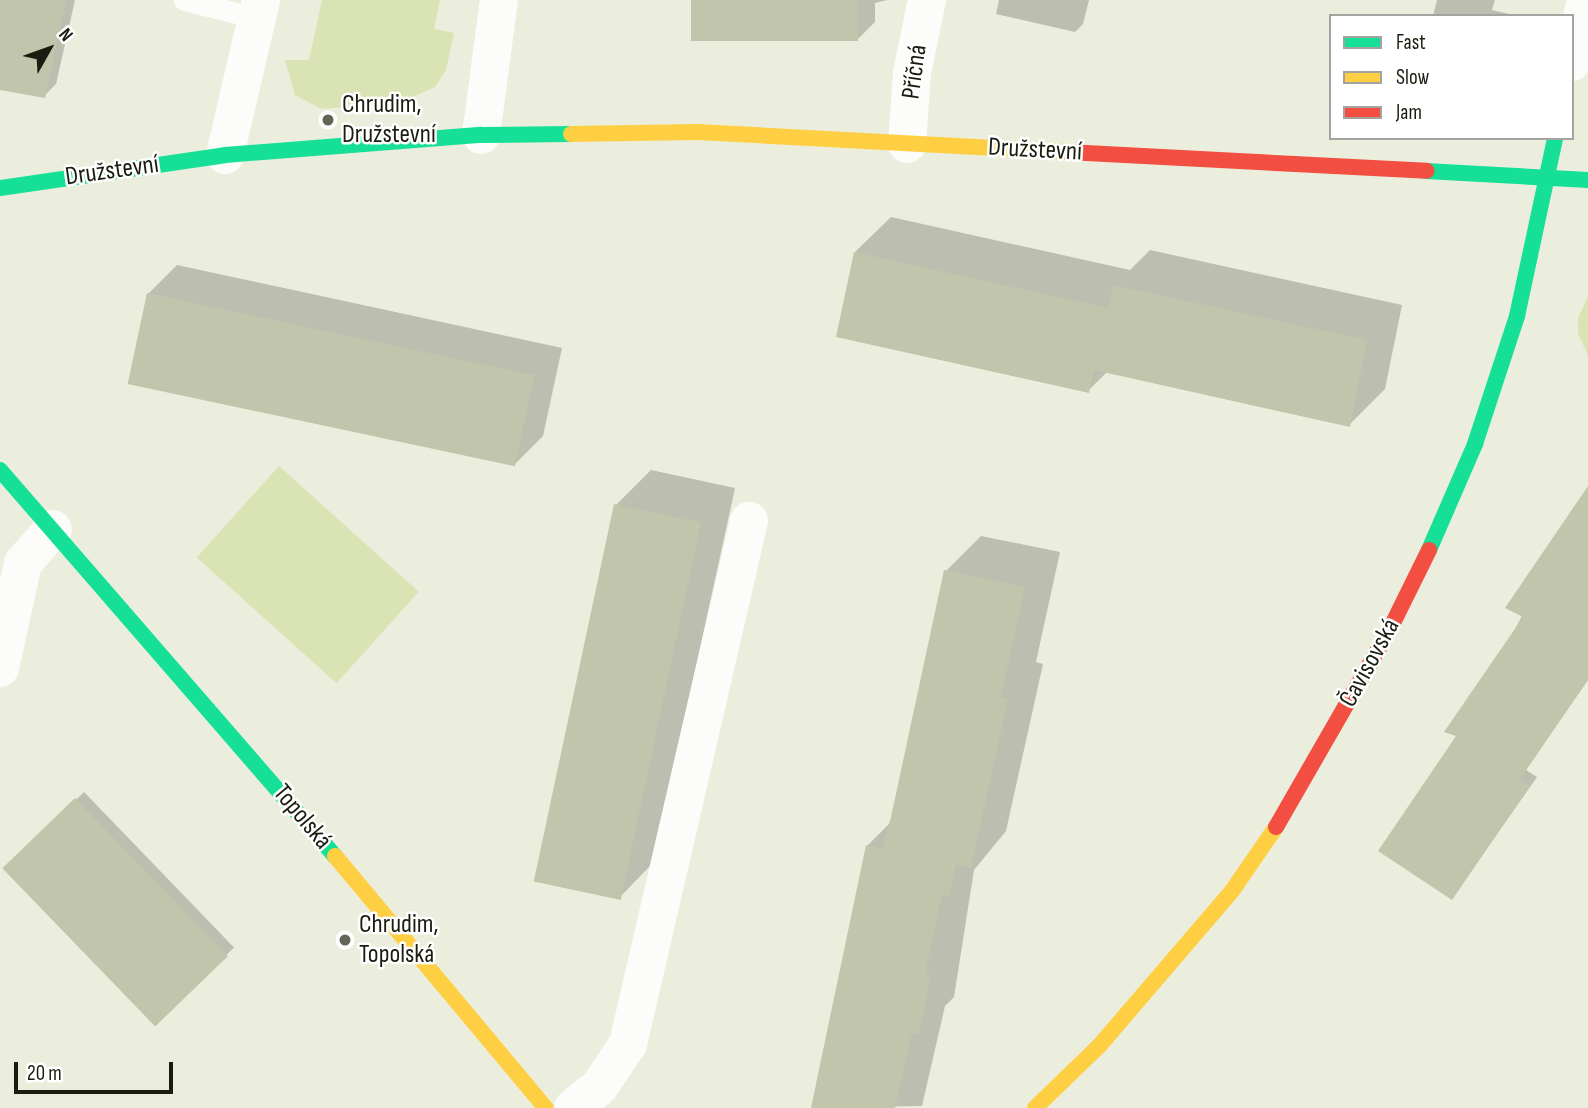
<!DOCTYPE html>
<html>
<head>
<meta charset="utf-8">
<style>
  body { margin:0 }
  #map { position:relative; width:1588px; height:1108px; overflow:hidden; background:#ebeedc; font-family:"Sofia Sans Condensed",sans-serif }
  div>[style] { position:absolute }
  .green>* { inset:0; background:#dae3b3; transform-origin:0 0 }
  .shadow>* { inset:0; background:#0003; transform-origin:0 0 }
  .building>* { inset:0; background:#c1c5ac; transform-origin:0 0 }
  .lane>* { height:21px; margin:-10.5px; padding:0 10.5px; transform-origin:10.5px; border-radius:10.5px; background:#fcfcfa }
  .street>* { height:38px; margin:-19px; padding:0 19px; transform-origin:19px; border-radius:19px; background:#fcfcfa }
  .fast>* { height:16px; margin:-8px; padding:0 8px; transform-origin:8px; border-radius:8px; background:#16e098 }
  .slow>* { height:16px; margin:-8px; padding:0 8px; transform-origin:8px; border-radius:8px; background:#ffcf43 }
  .jam>* { height:16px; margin:-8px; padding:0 8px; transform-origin:8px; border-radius:8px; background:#f24e42 }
  .dots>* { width:19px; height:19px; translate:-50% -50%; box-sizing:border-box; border:4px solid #fff; border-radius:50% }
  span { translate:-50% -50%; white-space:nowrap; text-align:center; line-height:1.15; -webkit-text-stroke:5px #fff; paint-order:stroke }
  .street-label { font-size:26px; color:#191c0f }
  .poi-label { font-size:26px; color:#191c0f }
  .left { translate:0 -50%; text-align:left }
  .legend { position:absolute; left:1329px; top:14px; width:245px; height:126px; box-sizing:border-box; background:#fff; border:2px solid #a3a49f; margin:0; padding:9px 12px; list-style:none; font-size:21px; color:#191c0f }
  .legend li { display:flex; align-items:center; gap:14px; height:35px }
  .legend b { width:35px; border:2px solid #a3a49f }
  .north { position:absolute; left:14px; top:14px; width:70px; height:70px; -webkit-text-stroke:5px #fff; paint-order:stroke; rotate:50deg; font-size:19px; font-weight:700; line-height:28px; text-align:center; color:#191c0f }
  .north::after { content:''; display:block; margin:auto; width:24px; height:32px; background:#191c0f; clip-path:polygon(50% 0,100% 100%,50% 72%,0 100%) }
  .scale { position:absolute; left:14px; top:1062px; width:159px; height:32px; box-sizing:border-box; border:4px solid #191c0f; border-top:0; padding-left:9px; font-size:21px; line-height:24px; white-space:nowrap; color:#191c0f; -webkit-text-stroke:5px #fff; paint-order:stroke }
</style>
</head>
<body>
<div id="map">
  <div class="green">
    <div style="clip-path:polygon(322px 0,440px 0,434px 29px,454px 33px,446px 70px,435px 87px,402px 102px,321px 109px,295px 95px,285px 60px,309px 60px)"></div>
    <div style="clip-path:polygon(1588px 296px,1588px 355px,1578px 334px,1578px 318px)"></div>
    <div style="left:279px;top:466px;width:188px;height:123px;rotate:42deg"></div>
  </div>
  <div class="shadow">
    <div style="clip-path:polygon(0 0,75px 0,56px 84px,44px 96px,0 88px)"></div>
    <div style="clip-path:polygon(692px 0,887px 0,875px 3px,875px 22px,858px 39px)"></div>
    <div style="clip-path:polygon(999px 0,1089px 0,1083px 24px,1075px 32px,996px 14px)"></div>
    <div style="clip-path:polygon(1437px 0,1495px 0,1492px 10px,1518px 16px,1433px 16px)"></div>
    <div style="clip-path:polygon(891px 217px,1130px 270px,1150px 250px,1402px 305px,1385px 389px,1349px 425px,1108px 371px,1088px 391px,855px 252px)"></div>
    <div style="clip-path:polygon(177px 265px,562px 348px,543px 436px,514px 465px,148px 294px)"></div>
    <div style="clip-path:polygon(651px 470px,735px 488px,653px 863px,618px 899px,616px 505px)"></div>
    <div style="clip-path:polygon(1588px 491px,1588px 680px,1526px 770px,1537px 777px,1452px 898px,1459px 735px)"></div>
    <div style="clip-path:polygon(981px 536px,1060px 552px,1036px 662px,1043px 664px,1006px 831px,974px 870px,954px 997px,945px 1006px,922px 1106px,813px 1108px,867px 846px,891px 822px,946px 571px)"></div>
    <div style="left:84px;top:792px;width:216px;height:110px;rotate:46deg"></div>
  </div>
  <div class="building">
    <div style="clip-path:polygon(0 0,66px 0,45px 98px,0 90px)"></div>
    <div style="left:691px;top:0;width:167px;height:41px"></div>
    <div style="clip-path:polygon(854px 252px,1108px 308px,1113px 285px,1367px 340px,1350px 427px,1094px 370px,1089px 393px,836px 337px)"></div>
    <div style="left:147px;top:293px;width:396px;height:93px;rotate:12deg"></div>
    <div style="clip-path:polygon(1588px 486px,1588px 679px,1520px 779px,1530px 786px,1452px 900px,1378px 851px,1456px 736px,1444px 732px,1523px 617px,1505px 608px)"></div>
    <div style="left:614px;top:504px;width:89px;height:386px;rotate:12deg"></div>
    <div style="clip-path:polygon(944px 570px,1025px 587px,1001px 697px,1008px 699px,971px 868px,956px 865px,949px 897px,942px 896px,925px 973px,931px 975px,919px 1034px,912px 1033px,895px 1108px,811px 1108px,866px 845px,882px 848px,891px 817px)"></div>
    <div style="left:75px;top:798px;width:220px;height:101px;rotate:46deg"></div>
  </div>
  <div class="lane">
    <div style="left:184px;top:0;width:75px;rotate:13.9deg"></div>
  </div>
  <div class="street">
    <div style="left:1572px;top:62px;width:64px;rotate:-77.3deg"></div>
    <div style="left:481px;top:135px;width:136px;rotate:-82.4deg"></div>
    <div style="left:907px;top:144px;width:71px;rotate:-86deg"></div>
    <div style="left:912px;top:73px;width:75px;rotate:-78.4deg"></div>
    <div style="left:225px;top:155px;width:159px;rotate:-76.9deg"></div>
    <div style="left:0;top:668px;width:107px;rotate:-77.6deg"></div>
    <div style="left:23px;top:563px;width:45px;rotate:-48.6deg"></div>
    <div style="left:573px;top:1108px;width:33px;rotate:-39deg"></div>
    <div style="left:599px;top:1087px;width:52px;rotate:-56deg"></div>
    <div style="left:628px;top:1044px;width:537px;rotate:-76.97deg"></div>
  </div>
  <div class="fast">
    <div style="left:1426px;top:171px;width:162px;rotate:3.2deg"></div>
    <div style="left:0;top:188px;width:227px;rotate:-8.3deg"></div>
    <div style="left:225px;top:155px;width:257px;rotate:-4.5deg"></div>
    <div style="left:481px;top:135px;width:90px;rotate:-0.6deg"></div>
    <div style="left:0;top:470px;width:511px;rotate:49.05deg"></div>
    <div style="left:1429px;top:550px;width:116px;rotate:-66.5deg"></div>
    <div style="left:1475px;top:444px;width:135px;rotate:-71.8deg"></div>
    <div style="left:1517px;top:316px;width:182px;rotate:-77.9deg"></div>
  </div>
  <div class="slow">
    <div style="left:571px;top:134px;width:127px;rotate:-0.9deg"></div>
    <div style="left:698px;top:132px;width:370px;rotate:3.1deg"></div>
    <div style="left:335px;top:856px;width:329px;rotate:50.1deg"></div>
    <div style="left:1035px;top:1108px;width:91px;rotate:-44.1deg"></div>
    <div style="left:1100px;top:1045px;width:203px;rotate:-49.4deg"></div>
    <div style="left:1232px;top:891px;width:78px;rotate:-55.5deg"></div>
  </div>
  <div class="jam">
    <div style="left:1067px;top:152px;width:360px;rotate:3deg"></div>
    <div style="left:1276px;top:827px;width:231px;rotate:-60.1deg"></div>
    <div style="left:1391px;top:627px;width:86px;rotate:-63.7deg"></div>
  </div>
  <div class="dots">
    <div style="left:328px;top:120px;background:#626657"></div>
    <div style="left:345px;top:940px;background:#626657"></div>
  </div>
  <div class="street-label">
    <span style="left:915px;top:72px;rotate:-82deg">Příčná</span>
    <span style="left:1035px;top:150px;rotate:3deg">Družstevní</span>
    <span style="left:112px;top:171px;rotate:-8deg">Družstevní</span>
    <span style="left:1370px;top:663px;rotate:-61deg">Čavisovská</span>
    <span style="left:302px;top:817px;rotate:50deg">Topolská</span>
  </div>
  <div class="poi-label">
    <span class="left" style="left:342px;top:120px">Chrudim,<br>Družstevní</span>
    <span class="left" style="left:359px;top:940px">Chrudim,<br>Topolská</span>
  </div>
  <ul class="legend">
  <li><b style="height:9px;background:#16e098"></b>Fast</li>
  <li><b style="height:9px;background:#ffcf43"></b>Slow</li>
  <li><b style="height:9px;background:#f24e42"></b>Jam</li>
  </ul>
  <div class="north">N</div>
  <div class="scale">20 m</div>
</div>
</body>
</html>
